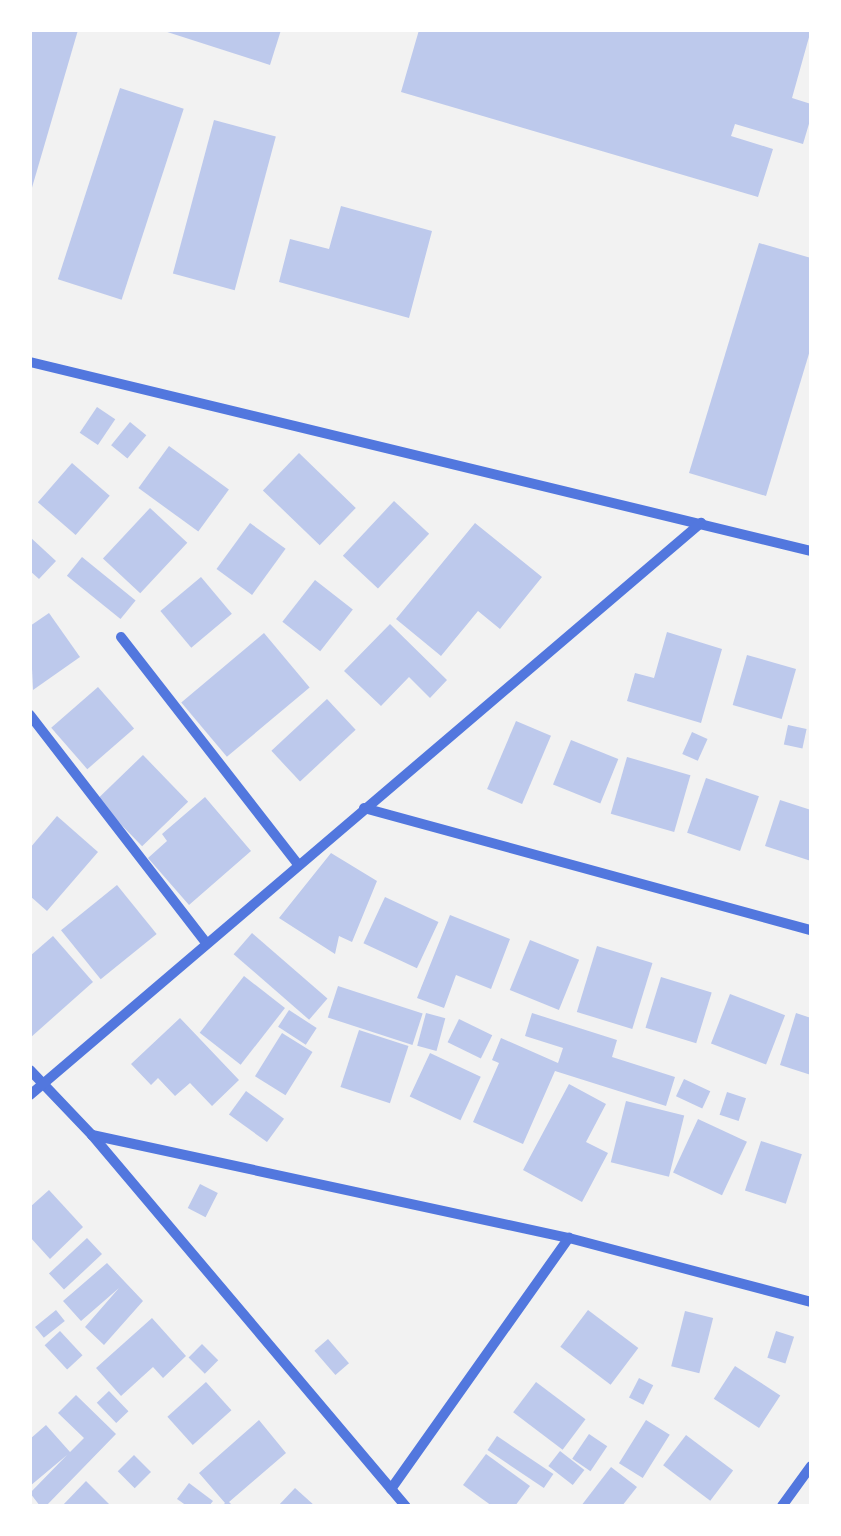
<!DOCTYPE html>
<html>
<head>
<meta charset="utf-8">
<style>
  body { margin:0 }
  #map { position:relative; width:841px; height:1536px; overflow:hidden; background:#f2f2f2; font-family:"PT Sans Narrow",sans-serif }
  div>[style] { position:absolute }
  .building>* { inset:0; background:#bdc9ec; transform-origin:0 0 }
  .minor>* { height:10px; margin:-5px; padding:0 5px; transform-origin:5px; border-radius:5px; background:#5277de }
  span { translate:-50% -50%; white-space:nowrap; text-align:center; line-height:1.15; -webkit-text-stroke:10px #fff; paint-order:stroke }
  .frame { position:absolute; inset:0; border:32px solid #fff; pointer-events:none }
</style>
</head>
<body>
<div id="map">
  <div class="building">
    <div style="clip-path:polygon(30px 30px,78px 30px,31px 191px,30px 190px)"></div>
    <div style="clip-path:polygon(161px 30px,281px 30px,270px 65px)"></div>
    <div style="clip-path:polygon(419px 30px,811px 30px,792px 98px,811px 104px,811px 117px,803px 144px,735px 124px,731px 136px,773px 149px,758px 197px,401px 92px)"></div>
    <div style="left:120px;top:88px;width:67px;height:201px;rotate:18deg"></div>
    <div style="left:214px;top:120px;width:64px;height:159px;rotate:15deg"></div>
    <div style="clip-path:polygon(341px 206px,432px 231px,409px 318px,279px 282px,290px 239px,329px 249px)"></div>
    <div style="clip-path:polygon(759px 243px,811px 258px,811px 347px,766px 496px,689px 473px)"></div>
    <div style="left:97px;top:407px;width:22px;height:31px;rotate:34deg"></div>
    <div style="left:130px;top:422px;width:21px;height:30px;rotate:39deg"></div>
    <div style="left:169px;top:446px;width:74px;height:52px;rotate:36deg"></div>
    <div style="left:299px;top:453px;width:79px;height:52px;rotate:44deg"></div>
    <div style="left:72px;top:463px;width:50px;height:52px;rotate:41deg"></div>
    <div style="left:394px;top:501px;width:48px;height:75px;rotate:43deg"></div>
    <div style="left:150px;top:508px;width:51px;height:69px;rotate:43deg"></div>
    <div style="left:250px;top:523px;width:44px;height:57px;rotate:36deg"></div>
    <div style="clip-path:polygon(475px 523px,542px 577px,500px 629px,478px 611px,441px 656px,396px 619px)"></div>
    <div style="clip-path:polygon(30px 537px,56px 561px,39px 579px,30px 571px)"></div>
    <div style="left:82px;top:557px;width:69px;height:24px;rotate:39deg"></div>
    <div style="left:201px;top:577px;width:48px;height:53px;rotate:50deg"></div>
    <div style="left:315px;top:580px;width:48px;height:53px;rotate:38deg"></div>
    <div style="clip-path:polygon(49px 613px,80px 657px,33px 690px,30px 626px)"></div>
    <div style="clip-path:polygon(390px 624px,447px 680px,430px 698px,409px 677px,381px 706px,344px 671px)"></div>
    <div style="clip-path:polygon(667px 632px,722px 649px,701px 723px,627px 701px,635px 673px,654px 678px)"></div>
    <div style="left:264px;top:633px;width:71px;height:108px;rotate:50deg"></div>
    <div style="left:747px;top:655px;width:51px;height:52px;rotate:16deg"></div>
    <div style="left:98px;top:687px;width:55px;height:62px;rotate:49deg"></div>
    <div style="left:327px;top:699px;width:42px;height:76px;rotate:47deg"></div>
    <div style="left:516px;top:721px;width:38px;height:74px;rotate:23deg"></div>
    <div style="left:788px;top:725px;width:19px;height:20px;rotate:12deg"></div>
    <div style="left:692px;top:732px;width:17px;height:24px;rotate:24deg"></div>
    <div style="left:571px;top:740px;width:51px;height:48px;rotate:22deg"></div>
    <div style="left:143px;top:755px;width:65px;height:64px;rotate:46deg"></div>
    <div style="left:627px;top:757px;width:66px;height:59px;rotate:16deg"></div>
    <div style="left:706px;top:778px;width:56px;height:58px;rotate:19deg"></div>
    <div style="clip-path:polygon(205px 797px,251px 851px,189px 905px,148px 858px,167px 841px,162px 834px)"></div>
    <div style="clip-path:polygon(780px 800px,811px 810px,811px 861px,765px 846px)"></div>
    <div style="clip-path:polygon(57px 816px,98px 852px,47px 911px,30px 896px,30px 848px)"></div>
    <div style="clip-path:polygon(331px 853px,377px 881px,352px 942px,339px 936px,335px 954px,279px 918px)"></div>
    <div style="left:117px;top:885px;width:63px;height:72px;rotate:51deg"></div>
    <div style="left:385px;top:897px;width:59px;height:51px;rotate:25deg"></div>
    <div style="clip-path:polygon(450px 915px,510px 939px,491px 989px,456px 975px,444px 1008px,417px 998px)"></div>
    <div style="left:252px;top:933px;width:100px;height:28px;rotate:41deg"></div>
    <div style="clip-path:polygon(53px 936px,93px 982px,30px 1038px,30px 956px)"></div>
    <div style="left:530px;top:940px;width:53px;height:54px;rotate:22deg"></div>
    <div style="left:597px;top:946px;width:58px;height:69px;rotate:17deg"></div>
    <div style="left:244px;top:976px;width:52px;height:72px;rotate:38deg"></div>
    <div style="left:661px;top:977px;width:53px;height:53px;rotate:17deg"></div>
    <div style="left:338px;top:986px;width:89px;height:33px;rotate:18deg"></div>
    <div style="left:730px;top:994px;width:59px;height:53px;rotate:21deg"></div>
    <div style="left:289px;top:1010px;width:33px;height:20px;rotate:33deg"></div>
    <div style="left:426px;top:1013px;width:20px;height:34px;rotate:15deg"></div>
    <div style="clip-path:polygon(532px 1013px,617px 1040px,612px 1057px,675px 1077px,666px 1106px,555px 1071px,523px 1144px,473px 1122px,499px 1063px,492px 1060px,501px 1038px,558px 1063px,563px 1048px,525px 1036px)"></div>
    <div style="clip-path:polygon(796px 1013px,811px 1018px,811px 1075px,780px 1065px)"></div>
    <div style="clip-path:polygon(180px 1018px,239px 1080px,212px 1106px,190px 1083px,175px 1096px,158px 1078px,151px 1085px,131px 1064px)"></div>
    <div style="left:459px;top:1019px;width:37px;height:26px;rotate:26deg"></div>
    <div style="left:359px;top:1030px;width:52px;height:60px;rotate:18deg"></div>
    <div style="left:282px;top:1033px;width:36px;height:51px;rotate:32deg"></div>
    <div style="left:430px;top:1053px;width:56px;height:48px;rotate:25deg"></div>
    <div style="left:684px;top:1079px;width:29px;height:19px;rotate:25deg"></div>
    <div style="clip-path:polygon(569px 1084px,606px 1104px,586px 1142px,608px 1153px,582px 1202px,523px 1170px)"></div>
    <div style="left:246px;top:1091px;width:47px;height:29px;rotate:36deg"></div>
    <div style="left:727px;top:1092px;width:20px;height:24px;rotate:18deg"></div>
    <div style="left:626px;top:1101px;width:60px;height:63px;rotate:14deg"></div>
    <div style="left:698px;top:1119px;width:54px;height:59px;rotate:25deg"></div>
    <div style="left:761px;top:1141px;width:43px;height:52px;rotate:18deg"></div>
    <div style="left:200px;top:1184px;width:20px;height:27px;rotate:27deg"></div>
    <div style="clip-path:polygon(49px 1190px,83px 1227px,50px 1259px,30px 1237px,30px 1207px)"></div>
    <div style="left:87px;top:1238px;width:22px;height:52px;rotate:47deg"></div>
    <div style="clip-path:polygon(107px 1263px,143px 1301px,104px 1345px,85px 1327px,119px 1288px,81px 1321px,63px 1301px)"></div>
    <div style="left:56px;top:1310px;width:14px;height:27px;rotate:51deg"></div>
    <div style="left:588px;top:1310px;width:63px;height:46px;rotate:37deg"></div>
    <div style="left:685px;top:1311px;width:29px;height:57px;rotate:14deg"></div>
    <div style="clip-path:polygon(152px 1318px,186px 1356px,163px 1378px,153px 1367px,121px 1396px,96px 1368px)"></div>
    <div style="left:60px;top:1331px;width:33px;height:21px;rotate:47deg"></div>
    <div style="left:776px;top:1331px;width:19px;height:28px;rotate:18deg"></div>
    <div style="left:328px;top:1339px;width:32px;height:18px;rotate:49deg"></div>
    <div style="left:202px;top:1344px;width:23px;height:19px;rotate:45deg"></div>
    <div style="left:735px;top:1366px;width:54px;height:39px;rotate:33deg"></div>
    <div style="left:639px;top:1378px;width:16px;height:22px;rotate:27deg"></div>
    <div style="left:206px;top:1382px;width:38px;height:52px;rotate:48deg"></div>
    <div style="left:536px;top:1382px;width:62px;height:38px;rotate:37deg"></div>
    <div style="left:109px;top:1391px;width:28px;height:17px;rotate:46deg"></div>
    <div style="clip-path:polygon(76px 1395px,116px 1434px,46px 1506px,40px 1506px,30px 1493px,67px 1455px,30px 1486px,30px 1439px,46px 1425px,70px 1452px,84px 1438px,58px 1413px)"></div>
    <div style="clip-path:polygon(259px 1420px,286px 1453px,229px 1502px,233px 1506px,222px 1506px,225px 1503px,199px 1473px)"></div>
    <div style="left:646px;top:1420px;width:28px;height:51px;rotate:32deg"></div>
    <div style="left:589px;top:1434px;width:22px;height:30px;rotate:34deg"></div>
    <div style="left:686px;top:1435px;width:59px;height:38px;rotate:37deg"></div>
    <div style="left:497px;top:1436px;width:68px;height:17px;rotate:34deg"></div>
    <div style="left:560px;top:1451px;width:31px;height:19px;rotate:38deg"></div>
    <div style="clip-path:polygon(486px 1454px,530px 1486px,515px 1506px,492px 1506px,463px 1485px)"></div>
    <div style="left:134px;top:1455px;width:24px;height:23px;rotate:45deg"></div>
    <div style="clip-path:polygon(611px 1467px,637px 1487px,622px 1506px,581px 1506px)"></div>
    <div style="clip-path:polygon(86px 1481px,111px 1506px,62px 1506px)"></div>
    <div style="clip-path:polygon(189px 1483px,213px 1501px,209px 1506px,187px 1506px,177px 1499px)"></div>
    <div style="clip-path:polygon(295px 1488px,315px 1506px,278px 1506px)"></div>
  </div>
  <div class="minor">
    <div style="left:30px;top:362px;width:804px;rotate:13.6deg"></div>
    <div style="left:121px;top:637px;width:288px;rotate:52.1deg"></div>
    <div style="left:30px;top:715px;width:289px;rotate:52.3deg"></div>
    <div style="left:364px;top:808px;width:463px;rotate:15.3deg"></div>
    <div style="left:30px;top:1070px;width:90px;rotate:46.4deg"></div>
    <div style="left:92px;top:1135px;width:486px;rotate:49.8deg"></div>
    <div style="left:30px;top:1095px;width:882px;rotate:-40.45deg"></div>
    <div style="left:92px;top:1135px;width:488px;rotate:12.2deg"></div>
    <div style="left:569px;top:1238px;width:250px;rotate:14.8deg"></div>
    <div style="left:391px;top:1489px;width:308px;rotate:-54.7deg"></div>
    <div style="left:782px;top:1506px;width:49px;rotate:-54.1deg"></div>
  </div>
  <div class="frame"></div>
</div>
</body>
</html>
